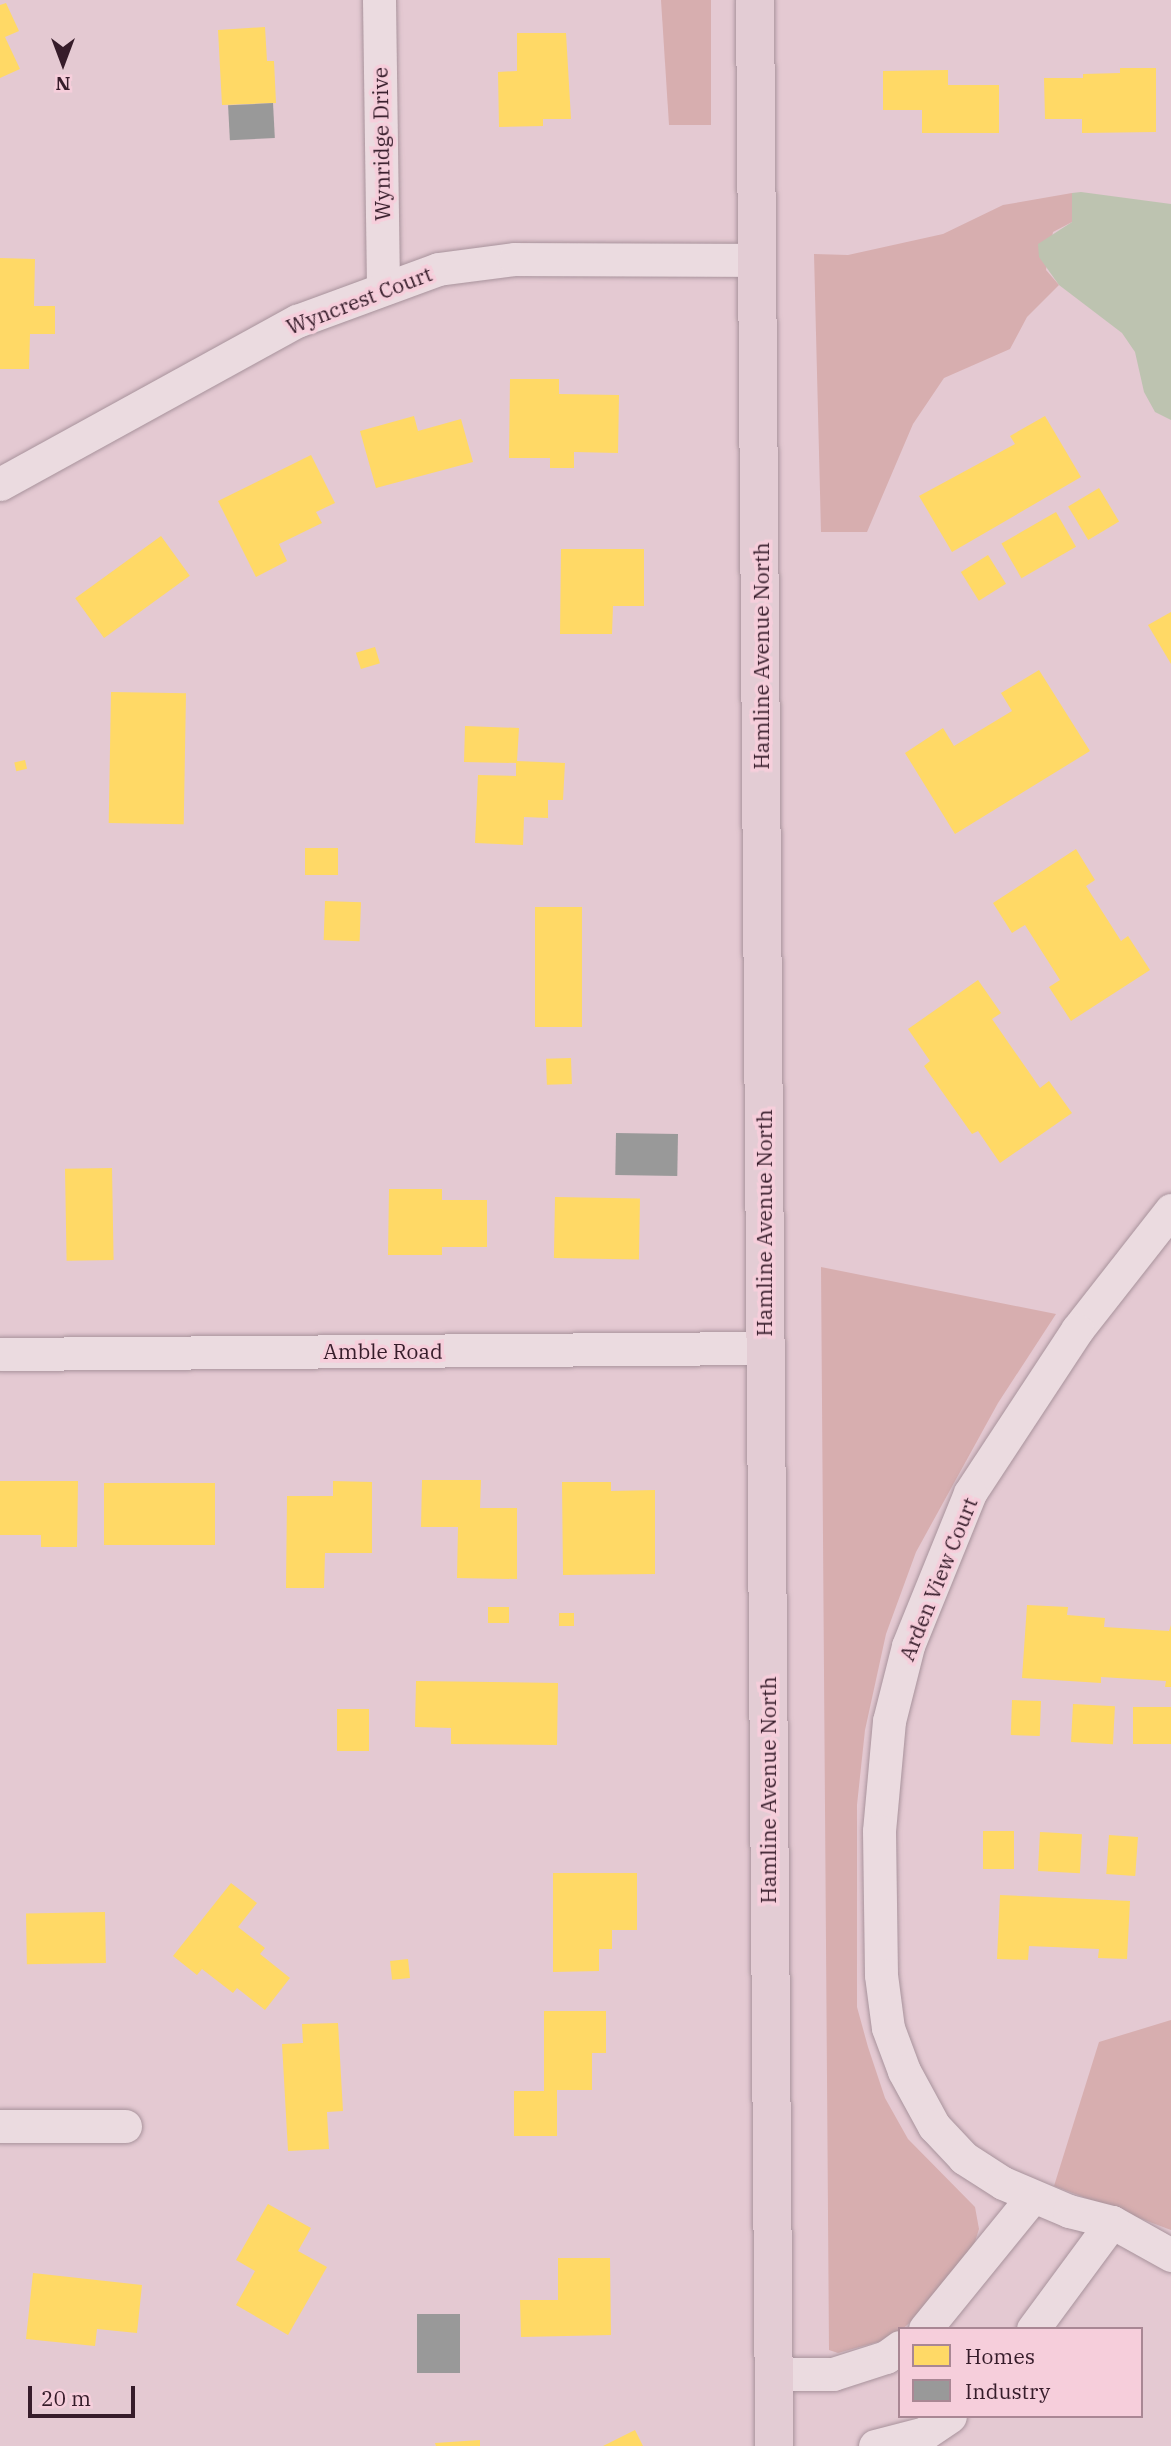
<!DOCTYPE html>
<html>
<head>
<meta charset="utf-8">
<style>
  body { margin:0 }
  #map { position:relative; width:1171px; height:2446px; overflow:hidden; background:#e4c9d2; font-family:"IBM Plex Serif",serif }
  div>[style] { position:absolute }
  .green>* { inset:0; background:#d7aeaf }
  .water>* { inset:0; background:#bdc3b0 }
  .homes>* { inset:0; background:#ffd966; transform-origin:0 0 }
  .industry>* { inset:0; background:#999; transform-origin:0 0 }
  .roads { filter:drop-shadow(0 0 2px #a8939c) drop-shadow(0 0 2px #a8939c) }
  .minor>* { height:33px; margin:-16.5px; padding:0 16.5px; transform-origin:16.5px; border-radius:16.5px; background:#ebdbe0 }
  .primary>* { height:38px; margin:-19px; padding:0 19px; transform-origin:19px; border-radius:19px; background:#e3ccd4 }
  span { translate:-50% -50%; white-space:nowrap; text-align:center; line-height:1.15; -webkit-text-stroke:7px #f6cedb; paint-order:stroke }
  .street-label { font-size:21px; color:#361c2a }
  .legend { position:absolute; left:898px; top:2327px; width:245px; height:91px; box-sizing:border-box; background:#f6cedb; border:2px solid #a98794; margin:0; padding:9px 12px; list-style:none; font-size:21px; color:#361c2a }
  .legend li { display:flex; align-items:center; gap:14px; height:35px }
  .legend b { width:35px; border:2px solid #a98794 }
  .north { position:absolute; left:28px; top:28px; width:70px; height:70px; -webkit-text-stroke:5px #f6cedb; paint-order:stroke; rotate:180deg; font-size:19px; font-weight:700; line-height:28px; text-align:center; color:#361c2a }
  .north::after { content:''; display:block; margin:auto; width:24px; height:32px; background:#361c2a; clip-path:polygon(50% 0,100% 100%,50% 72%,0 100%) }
  .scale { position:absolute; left:28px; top:2386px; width:107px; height:32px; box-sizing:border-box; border:4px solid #361c2a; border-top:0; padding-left:9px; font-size:21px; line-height:24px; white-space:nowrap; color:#361c2a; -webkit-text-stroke:5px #f6cedb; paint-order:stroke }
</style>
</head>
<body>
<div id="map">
  <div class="green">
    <div style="clip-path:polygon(661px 0,711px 0,711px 125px,669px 125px)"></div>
    <div style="clip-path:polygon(1072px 193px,1072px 222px,1053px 232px,1046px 270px,1059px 285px,1027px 317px,1010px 349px,944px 378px,913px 424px,867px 532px,821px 532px,814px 254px,848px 255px,943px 234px,1003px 205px)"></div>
    <div style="clip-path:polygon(821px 1267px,1056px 1314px,998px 1403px,916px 1552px,886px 1634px,865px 1730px,857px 1805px,857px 2007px,868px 2047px,885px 2098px,908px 2139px,975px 2207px,979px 2229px,972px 2251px,914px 2319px,892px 2338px,838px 2353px,829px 2350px)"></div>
    <div style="clip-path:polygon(1171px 2020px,1171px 2230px,1054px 2186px,1099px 2042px)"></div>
  </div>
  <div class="water">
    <div style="clip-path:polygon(1081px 192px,1171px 204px,1171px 420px,1155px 412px,1144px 392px,1135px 352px,1122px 333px,1059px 285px,1039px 257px,1038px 244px,1072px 222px,1072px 193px)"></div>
  </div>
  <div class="homes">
    <div style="clip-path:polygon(6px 3px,19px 31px,5px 37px,20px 69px,0 78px,0 5px)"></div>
    <div style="clip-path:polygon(265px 27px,267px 61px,274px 61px,276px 103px,222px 105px,218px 30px)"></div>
    <div style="clip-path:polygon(517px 33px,566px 33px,571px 119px,543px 119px,543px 126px,499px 127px,498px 72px,517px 71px)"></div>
    <div style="clip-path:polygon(1120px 68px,1156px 68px,1156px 132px,1082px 133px,1082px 119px,1045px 119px,1044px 78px,1083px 78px,1083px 74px,1120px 73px)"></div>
    <div style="clip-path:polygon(948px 70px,948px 85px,999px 85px,999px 133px,922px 133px,922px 110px,883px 110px,883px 71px)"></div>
    <div style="clip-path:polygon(0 258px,35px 259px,34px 306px,55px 306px,55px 334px,30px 334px,29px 369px,0 369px)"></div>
    <div style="clip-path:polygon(510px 379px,559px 379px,559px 394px,619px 395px,618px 453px,574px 452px,574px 468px,550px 468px,550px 458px,509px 458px)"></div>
    <div style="clip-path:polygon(414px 416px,418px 431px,461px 419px,473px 462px,376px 488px,360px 431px)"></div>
    <div style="clip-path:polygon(1045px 416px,1081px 477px,952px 552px,919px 496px,1015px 444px,1010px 436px)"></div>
    <div style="clip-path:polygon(311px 455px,335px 503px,316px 512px,322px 523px,279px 544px,287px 561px,256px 577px,218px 501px)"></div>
    <div style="left:1099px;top:488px;width:39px;height:36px;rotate:59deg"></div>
    <div style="left:1056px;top:512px;width:40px;height:63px;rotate:60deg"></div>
    <div style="left:161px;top:536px;width:49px;height:106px;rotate:54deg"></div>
    <div style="clip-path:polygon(561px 549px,644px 549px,644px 606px,613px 606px,612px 634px,560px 634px)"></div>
    <div style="left:988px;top:555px;width:34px;height:32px;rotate:58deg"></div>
    <div style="clip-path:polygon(1171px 612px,1171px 664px,1148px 625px)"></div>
    <div style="left:375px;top:647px;width:17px;height:20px;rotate:73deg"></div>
    <div style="clip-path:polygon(1039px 670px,1090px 751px,955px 834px,905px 753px,943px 728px,954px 746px,1012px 711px,1001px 693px)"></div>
    <div style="left:111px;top:692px;width:75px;height:131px;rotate:1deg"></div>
    <div style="clip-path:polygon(465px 726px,519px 728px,517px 761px,565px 763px,563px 800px,548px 800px,548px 818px,524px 817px,523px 845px,475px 843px,478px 775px,516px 776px,516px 763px,464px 762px)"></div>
    <div style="left:25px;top:760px;width:9px;height:11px;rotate:77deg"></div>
    <div style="left:305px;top:848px;width:33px;height:27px"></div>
    <div style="clip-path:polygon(1076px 849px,1095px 880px,1086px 886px,1121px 941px,1128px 936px,1150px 970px,1071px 1021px,1049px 987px,1060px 980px,1025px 925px,1012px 933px,993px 903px)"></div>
    <div style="left:325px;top:901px;width:36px;height:39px;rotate:2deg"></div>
    <div style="left:535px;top:907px;width:47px;height:120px"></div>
    <div style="clip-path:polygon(978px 980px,1001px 1013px,992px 1019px,1040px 1088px,1049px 1081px,1072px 1113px,1000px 1163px,978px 1131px,972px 1134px,924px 1066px,930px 1061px,908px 1029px)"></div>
    <div style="left:571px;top:1058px;width:26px;height:25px;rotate:88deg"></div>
    <div style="left:112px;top:1168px;width:92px;height:47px;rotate:89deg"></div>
    <div style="clip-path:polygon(389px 1189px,442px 1189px,442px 1200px,487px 1200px,487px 1247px,442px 1247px,442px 1255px,388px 1255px)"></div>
    <div style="left:555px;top:1197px;width:85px;height:61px;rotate:1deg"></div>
    <div style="clip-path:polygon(422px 1480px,481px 1480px,480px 1508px,517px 1508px,517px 1579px,457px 1578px,458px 1527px,421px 1527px)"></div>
    <div style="clip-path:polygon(0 1481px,78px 1481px,77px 1547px,41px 1547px,41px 1535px,0 1535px)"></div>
    <div style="clip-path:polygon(333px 1481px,372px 1482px,372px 1553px,325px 1553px,324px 1588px,286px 1588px,287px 1496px,333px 1496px)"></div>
    <div style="clip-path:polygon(562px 1482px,611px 1482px,611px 1491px,655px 1490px,655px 1574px,563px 1575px)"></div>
    <div style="left:104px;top:1483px;width:111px;height:62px"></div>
    <div style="clip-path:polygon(1027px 1605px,1068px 1607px,1067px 1615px,1105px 1618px,1104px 1627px,1169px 1631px,1171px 1625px,1171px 1687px,1165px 1687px,1166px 1681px,1101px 1677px,1101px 1683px,1022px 1678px)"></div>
    <div style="left:488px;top:1607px;width:21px;height:16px"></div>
    <div style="left:559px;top:1613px;width:15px;height:13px"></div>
    <div style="clip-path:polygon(416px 1681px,558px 1683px,557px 1745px,451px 1744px,451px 1728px,415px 1727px)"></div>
    <div style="left:1012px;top:1700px;width:29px;height:35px;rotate:2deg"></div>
    <div style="left:1073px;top:1704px;width:42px;height:38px;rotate:3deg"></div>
    <div style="left:1133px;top:1707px;width:38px;height:37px"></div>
    <div style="left:337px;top:1709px;width:32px;height:42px"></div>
    <div style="left:983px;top:1831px;width:31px;height:38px"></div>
    <div style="left:1040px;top:1832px;width:42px;height:39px;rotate:3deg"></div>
    <div style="left:1109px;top:1835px;width:29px;height:39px;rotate:4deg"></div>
    <div style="clip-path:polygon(553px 1873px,637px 1873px,637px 1930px,612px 1930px,612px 1949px,599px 1949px,599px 1971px,553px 1972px)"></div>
    <div style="clip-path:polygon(231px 1883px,257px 1903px,238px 1927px,265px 1948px,260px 1954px,290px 1978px,265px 2010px,237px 1988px,233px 1993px,202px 1969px,197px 1975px,173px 1956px)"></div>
    <div style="clip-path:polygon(1000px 1895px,1130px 1901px,1127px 1959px,1098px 1958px,1099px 1949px,1029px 1946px,1028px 1960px,997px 1959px)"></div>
    <div style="left:105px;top:1912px;width:51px;height:79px;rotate:89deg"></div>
    <div style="left:408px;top:1959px;width:19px;height:18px;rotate:84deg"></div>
    <div style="clip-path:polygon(544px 2011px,606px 2011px,606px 2053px,592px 2053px,592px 2090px,557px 2090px,557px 2136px,514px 2136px,514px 2091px,544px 2091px)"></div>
    <div style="clip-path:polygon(338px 2023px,343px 2111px,327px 2112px,329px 2149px,288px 2151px,282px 2044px,303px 2043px,302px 2024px)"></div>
    <div style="clip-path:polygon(268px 2204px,311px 2228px,298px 2251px,327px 2267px,288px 2335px,236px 2305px,255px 2271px,236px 2260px)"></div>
    <div style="clip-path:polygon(558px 2258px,610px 2258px,611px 2335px,521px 2337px,520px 2300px,558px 2300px)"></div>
    <div style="clip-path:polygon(33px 2273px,142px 2285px,137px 2333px,97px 2329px,95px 2346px,26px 2339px)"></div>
    <div style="clip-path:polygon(635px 2430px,643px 2446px,603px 2446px)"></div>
    <div style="clip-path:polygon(480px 2440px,480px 2446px,436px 2446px,435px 2443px)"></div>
  </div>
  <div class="industry">
    <div style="left:273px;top:103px;width:35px;height:45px;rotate:87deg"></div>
    <div style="left:616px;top:1133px;width:62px;height:42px;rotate:1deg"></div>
    <div style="left:417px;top:2314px;width:43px;height:59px"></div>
  </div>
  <div class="roads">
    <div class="minor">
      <div style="left:379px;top:0;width:288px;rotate:89.2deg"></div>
      <div style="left:0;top:484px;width:339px;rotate:-28.8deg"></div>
      <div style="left:297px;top:321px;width:150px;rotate:-20.2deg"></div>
      <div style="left:438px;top:269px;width:78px;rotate:-7.4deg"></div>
      <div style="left:515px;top:259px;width:243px;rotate:0.2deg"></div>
      <div style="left:1171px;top:1210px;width:152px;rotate:128.1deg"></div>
      <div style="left:1077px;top:1330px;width:195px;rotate:123.3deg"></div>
      <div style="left:970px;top:1493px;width:165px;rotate:112.1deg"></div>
      <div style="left:908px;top:1646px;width:77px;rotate:104.2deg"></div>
      <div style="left:889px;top:1721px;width:110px;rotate:95.2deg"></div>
      <div style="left:879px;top:1831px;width:144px;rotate:89.2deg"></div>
      <div style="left:881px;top:1975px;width:53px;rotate:82.5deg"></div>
      <div style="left:888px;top:2028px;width:46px;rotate:69.6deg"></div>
      <div style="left:904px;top:2071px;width:63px;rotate:61.4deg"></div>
      <div style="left:934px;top:2126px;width:44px;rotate:46.8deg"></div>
      <div style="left:964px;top:2158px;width:46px;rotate:32.7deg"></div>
      <div style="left:1003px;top:2183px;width:72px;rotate:23deg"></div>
      <div style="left:1069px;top:2211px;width:44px;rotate:14.3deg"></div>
      <div style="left:1112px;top:2222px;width:68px;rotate:29.2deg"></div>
      <div style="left:0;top:1354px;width:765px;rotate:-0.45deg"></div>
      <div style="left:0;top:2126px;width:125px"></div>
      <div style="left:925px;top:2329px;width:171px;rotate:-50.9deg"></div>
      <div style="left:1033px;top:2329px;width:133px;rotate:-53.6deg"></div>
      <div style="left:773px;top:2374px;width:60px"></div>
      <div style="left:833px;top:2374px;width:56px;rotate:-17.8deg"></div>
      <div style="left:886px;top:2357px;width:17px;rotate:-36deg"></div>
      <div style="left:875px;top:2446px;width:52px;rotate:-14.6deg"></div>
      <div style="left:925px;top:2433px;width:30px;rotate:-34deg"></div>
    </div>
    <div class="primary">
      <div style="left:755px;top:0;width:2446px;rotate:89.55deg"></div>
    </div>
  </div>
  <div class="street-label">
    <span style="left:381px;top:144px;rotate:-91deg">Wynridge Drive</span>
    <span style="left:359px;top:300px;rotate:-21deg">Wyncrest Court</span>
    <span style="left:761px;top:656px;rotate:-90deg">Hamline Avenue North</span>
    <span style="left:764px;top:1223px;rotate:-90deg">Hamline Avenue North</span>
    <span style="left:383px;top:1351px">Amble Road</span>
    <span style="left:938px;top:1579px;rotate:-68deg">Arden View Court</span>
    <span style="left:768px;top:1790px;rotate:-90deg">Hamline Avenue North</span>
  </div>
  <ul class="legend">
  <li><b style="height:19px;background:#ffd966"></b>Homes</li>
  <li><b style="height:19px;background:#999"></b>Industry</li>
  </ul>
  <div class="north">N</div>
  <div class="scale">20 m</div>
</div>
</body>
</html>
